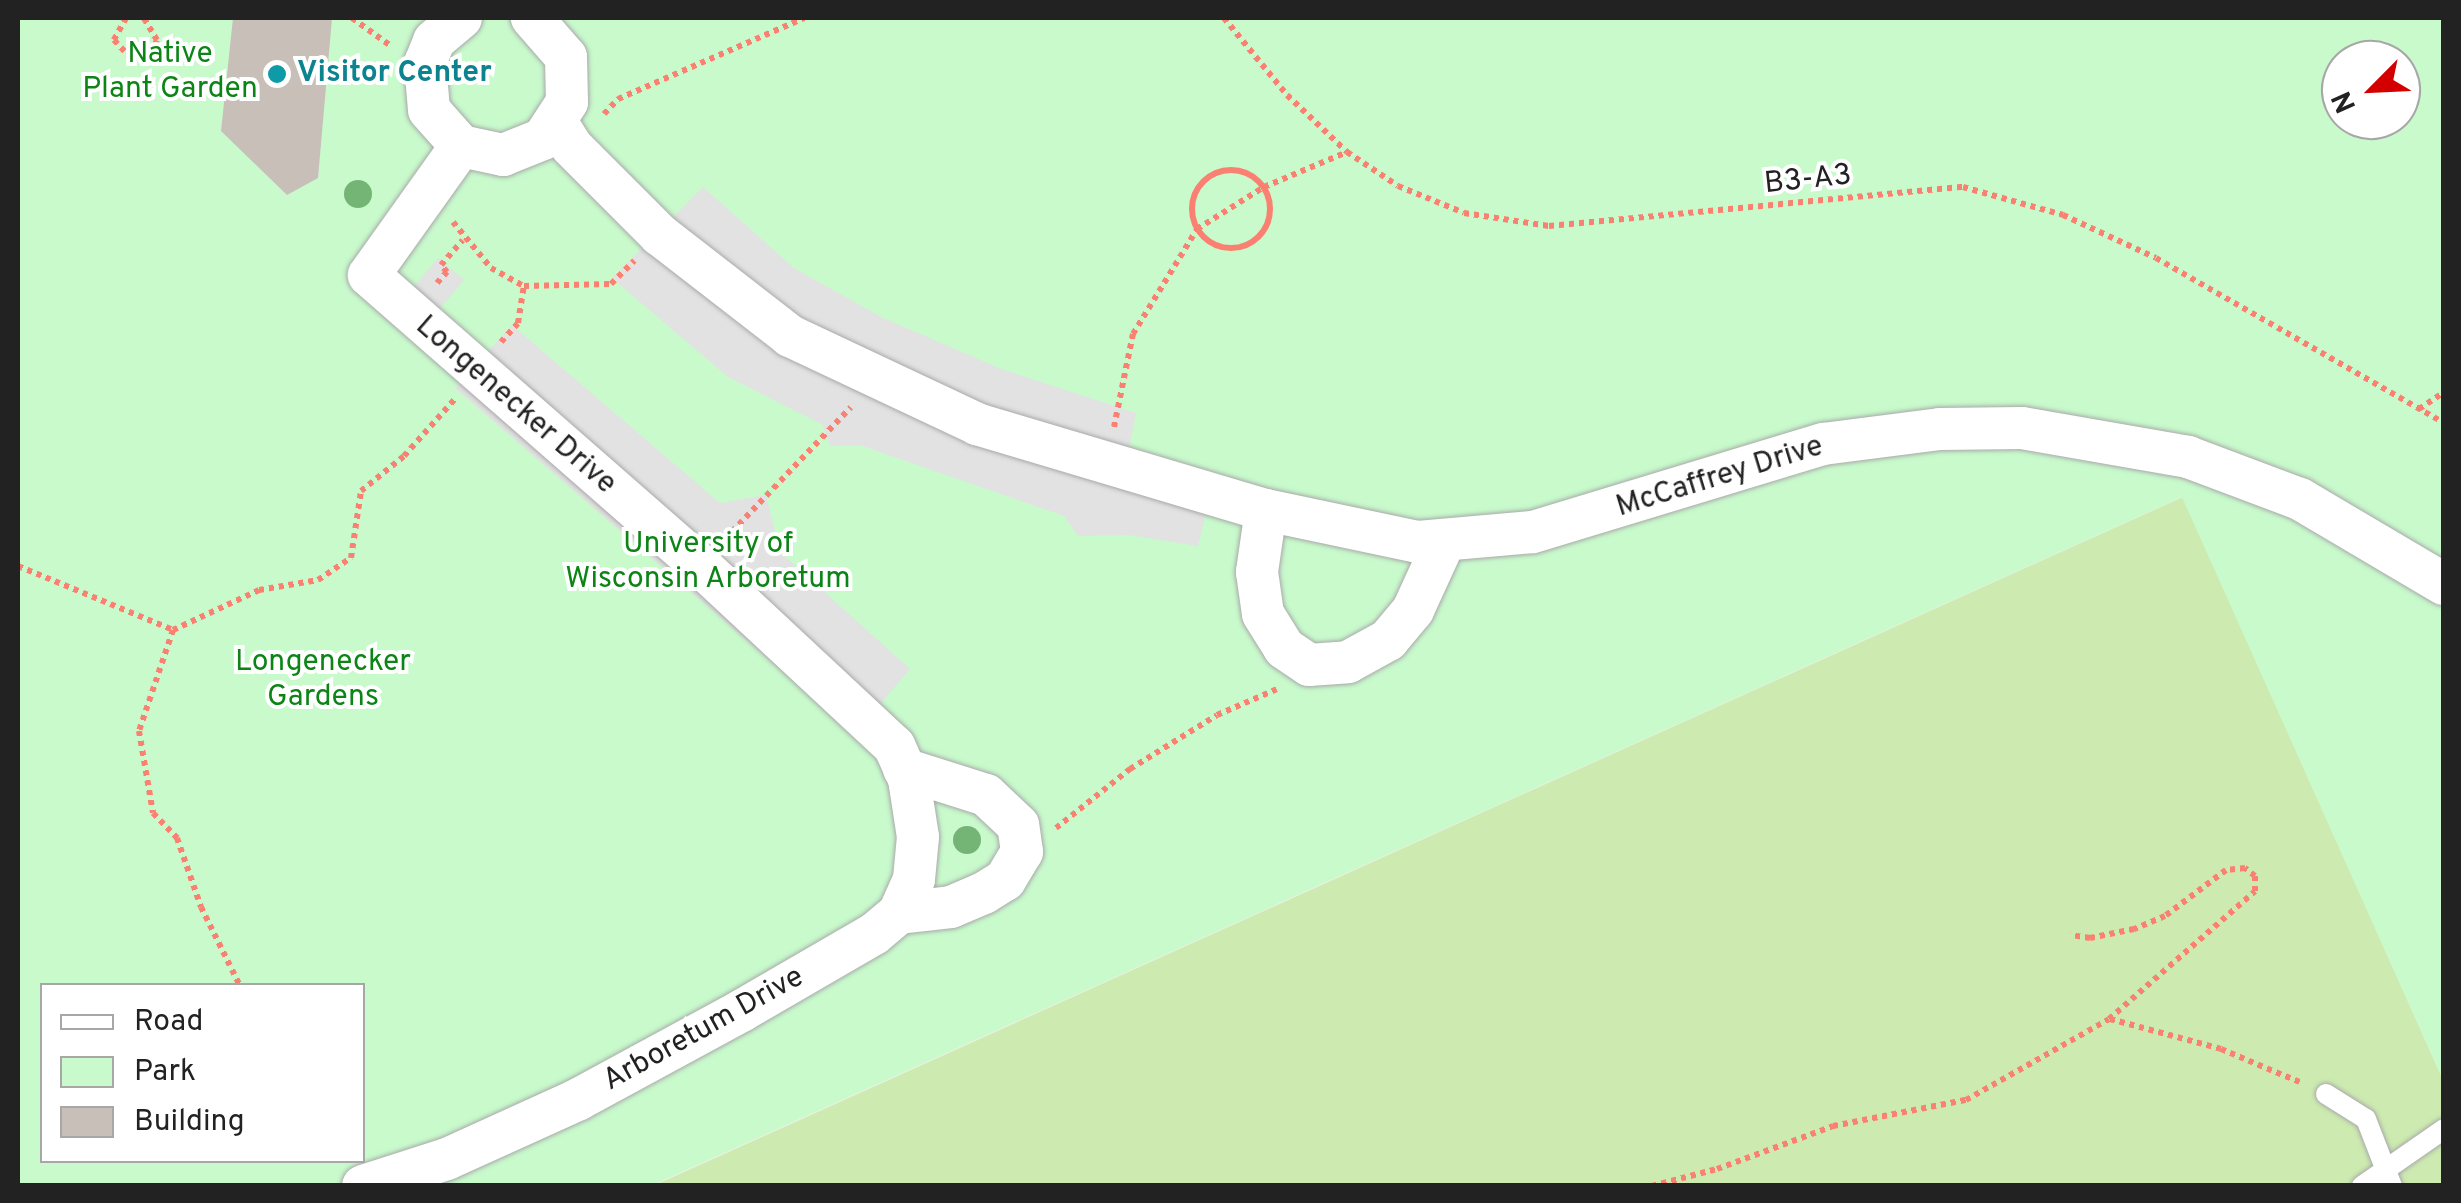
<!DOCTYPE html>
<html>
<head>
<meta charset="utf-8">
<style>
  body { margin:0 }
  #map { position:relative; width:2461px; height:1203px; overflow:hidden; background:#f2efe9; font-family:Overpass,sans-serif }
  div>[style] { position:absolute }
  .grass>* { inset:0; background:#cdebb0 }
  .park>* { inset:0; background:#c8facc }
  .parking>* { inset:0; background:#e2e2e2; transform-origin:0 0 }
  .building>* { inset:0; background:#c7bfb8 }
  .path>* { height:6px; margin-top:-3px; transform-origin:0; background:repeating-linear-gradient(90deg,#fa8072 0 5px,transparent 0 10px) }
  .path>.ring { margin:-3px; padding:0; box-sizing:content-box; background:none; border:6px solid #fa8072; border-radius:50% }
  .roads { filter:drop-shadow(0 0 2px #a9a9a9) drop-shadow(0 0 2px #a9a9a9) }
  .service>* { height:20px; margin:-10px; padding:0 10px; transform-origin:10px; border-radius:10px; background:#fff }
  .minor>* { height:42px; margin:-21px; padding:0 21px; transform-origin:21px; border-radius:21px; background:#fff }
  .trees>* { width:28px; height:28px; margin:-14px; border-radius:50%; background:#74b475 }
  .dots>* { width:28px; height:28px; translate:-50% -50%; box-sizing:border-box; border:5px solid #fff; border-radius:50% }
  span { translate:-50% -50%; white-space:nowrap; text-align:center; line-height:1.15; -webkit-text-stroke:8px #fff; paint-order:stroke }
  .park-label { font-size:30px; color:#0c8416 }
  .culture-label { font-size:30px; color:#0d838f; font-weight:700 }
  .left { translate:0 -50%; text-align:left }
  .street-label { font-size:30px; color:#222 }
  .frame { position:absolute; inset:0; border:20px solid #222; pointer-events:none }
  .legend { position:absolute; left:40px; top:983px; width:325px; height:180px; box-sizing:border-box; background:#fff; border:2px solid #a7a7a7; margin:0; padding:12px 18px; list-style:none; font-size:30px; color:#222 }
  .legend li { display:flex; align-items:center; gap:20px; height:50px }
  .legend b { width:50px; border:2px solid #a7a7a7 }
  .north { position:absolute; left:2321px; top:40px; width:100px; height:100px; box-sizing:border-box; background:#fff; border:2px solid #a7a7a7; border-radius:50%; rotate:246deg; font-size:28px; font-weight:700; line-height:40px; text-align:center; color:#222 }
  .north::after { content:''; display:block; margin:auto; width:35px; height:45px; background:#d40000; clip-path:polygon(50% 0,100% 100%,50% 72%,0 100%) }
</style>
</head>
<body>
<div id="map">
  <div class="grass">
    <div style="clip-path:polygon(2183px 497px,2443px 1080px,2443px 1185px,653px 1186px)"></div>
  </div>
  <div class="park">
    <div style="clip-path:polygon(evenodd,18px 18px,2443px 18px,2443px 1080px,2182px 497px,653px 1185px,18px 1185px,18px 18px,2341px 60px,2401px 60px,2401px 120px,2341px 120px,2341px 60px,18px 18px,42px 986px,362px 986px,362px 1160px,42px 1160px,42px 986px)"></div>
  </div>
  <div class="parking">
    <div style="clip-path:polygon(703px 187px,794px 268px,881px 317px,1001px 369px,1136px 413px,1129px 448px,1215px 474px,1198px 546px,1128px 535px,1078px 536px,1064px 516px,860px 445px,830px 446px,823px 425px,728px 377px,612px 278px)"></div>
    <div style="left:438px;top:258px;width:34px;height:60px;rotate:40deg"></div>
    <div style="clip-path:polygon(512px 325px,720px 503px,766px 495px,780px 552px,910px 669px,855px 734px,455px 388px)"></div>
  </div>
  <div class="building">
    <div style="clip-path:polygon(233px 18px,332px 18px,318px 178px,287px 195px,221px 131px)"></div>
  </div>
  <div class="path">
    <div style="left:126px;top:18px;width:25px;rotate:119deg"></div>
    <div style="left:114px;top:40px;width:26px;rotate:47deg"></div>
    <div style="left:132px;top:59px;width:20px;rotate:-18deg"></div>
    <div style="left:151px;top:53px;width:14px;rotate:-65deg"></div>
    <div style="left:157px;top:40px;width:26px;rotate:-121deg"></div>
    <div style="left:352px;top:18px;width:48px;rotate:35.7deg"></div>
    <div style="left:1224px;top:18px;width:99px;rotate:50.7deg"></div>
    <div style="left:1287px;top:95px;width:83px;rotate:43.5deg"></div>
    <div style="left:1347px;top:152px;width:61px;rotate:33.7deg"></div>
    <div style="left:1398px;top:186px;width:71px;rotate:22.2deg"></div>
    <div style="left:1464px;top:213px;width:86px;rotate:8.7deg"></div>
    <div style="left:1549px;top:226px;width:416px;rotate:-5.4deg"></div>
    <div style="left:1963px;top:187px;width:104px;rotate:15.6deg"></div>
    <div style="left:2063px;top:215px;width:102px;rotate:24.8deg"></div>
    <div style="left:2156px;top:258px;width:332px;rotate:29.8deg"></div>
    <div style="left:604px;top:114px;width:21px;rotate:-47deg"></div>
    <div style="left:618px;top:99px;width:203px;rotate:-23.5deg"></div>
    <div class="ring" style="left:1192px;top:170px;width:72px;height:72px"></div>
    <div style="left:453px;top:222px;width:60px;rotate:50.4deg"></div>
    <div style="left:491px;top:268px;width:38px;rotate:29deg"></div>
    <div style="left:524px;top:286px;width:87px;rotate:-1.3deg"></div>
    <div style="left:611px;top:284px;width:33px;rotate:-45deg"></div>
    <div style="left:437px;top:283px;width:15px;rotate:-48deg"></div>
    <div style="left:447px;top:272px;width:9px;rotate:-131deg"></div>
    <div style="left:441px;top:265px;width:33px;rotate:-49deg"></div>
    <div style="left:501px;top:342px;width:25px;rotate:-48deg"></div>
    <div style="left:518px;top:323px;width:37px;rotate:-81deg"></div>
    <div style="left:2419px;top:409px;width:30px;rotate:-34deg"></div>
    <div style="left:1114px;top:427px;width:95px;rotate:-78.5deg"></div>
    <div style="left:1133px;top:334px;width:123px;rotate:-58.6deg"></div>
    <div style="left:1197px;top:229px;width:79px;rotate:-32.1deg"></div>
    <div style="left:1264px;top:187px;width:90px;rotate:-22.9deg"></div>
    <div style="left:725px;top:539px;width:182px;rotate:-46.3deg"></div>
    <div style="left:18px;top:566px;width:168px;rotate:22.4deg"></div>
    <div style="left:173px;top:630px;width:95px;rotate:-24.9deg"></div>
    <div style="left:259px;top:590px;width:60px;rotate:-9.6deg"></div>
    <div style="left:318px;top:580px;width:40px;rotate:-34deg"></div>
    <div style="left:351px;top:558px;width:68px;rotate:-81.5deg"></div>
    <div style="left:361px;top:491px;width:55px;rotate:-39.1deg"></div>
    <div style="left:404px;top:456px;width:76px;rotate:-48.2deg"></div>
    <div style="left:173px;top:630px;width:107px;rotate:108.6deg"></div>
    <div style="left:139px;top:731px;width:83px;rotate:80.3deg"></div>
    <div style="left:153px;top:813px;width:35px;rotate:46deg"></div>
    <div style="left:177px;top:838px;width:73px;rotate:70.8deg"></div>
    <div style="left:201px;top:907px;width:88px;rotate:63.7deg"></div>
    <div style="left:1056px;top:828px;width:95px;rotate:-38.6deg"></div>
    <div style="left:1130px;top:769px;width:102px;rotate:-31.8deg"></div>
    <div style="left:1217px;top:715px;width:65px;rotate:-23.4deg"></div>
    <div style="left:2110px;top:1019px;width:115px;rotate:15.1deg"></div>
    <div style="left:2221px;top:1049px;width:88px;rotate:22.8deg"></div>
    <div style="left:1652px;top:1186px;width:67px;rotate:-14.7deg"></div>
    <div style="left:1717px;top:1169px;width:124px;rotate:-20.3deg"></div>
    <div style="left:1833px;top:1126px;width:136px;rotate:-11.1deg"></div>
    <div style="left:1966px;top:1100px;width:164px;rotate:-29.5deg"></div>
    <div style="left:2109px;top:1019px;width:194px;rotate:-41.2deg"></div>
    <div style="left:2255px;top:891px;width:15px;rotate:-90deg"></div>
    <div style="left:2255px;top:876px;width:13px;rotate:-141deg"></div>
    <div style="left:2245px;top:868px;width:19px;rotate:174deg"></div>
    <div style="left:2226px;top:870px;width:76px;rotate:143deg"></div>
    <div style="left:2165px;top:916px;width:34px;rotate:157deg"></div>
    <div style="left:2134px;top:929px;width:45px;rotate:168.4deg"></div>
    <div style="left:2090px;top:938px;width:20px;rotate:-171deg"></div>
  </div>
  <div class="roads">
    <div class="service">
      <div style="left:2326px;top:1094px;width:47px;rotate:32deg"></div>
      <div style="left:2366px;top:1119px;width:72px;rotate:68.8deg"></div>
      <div style="left:2362px;top:1186px;width:100px;rotate:-34.8deg"></div>
    </div>
    <div class="minor">
      <div style="left:461px;top:18px;width:35px;rotate:140deg"></div>
      <div style="left:434px;top:41px;width:24px;rotate:112deg"></div>
      <div style="left:425px;top:63px;width:47px;rotate:85.1deg"></div>
      <div style="left:429px;top:110px;width:48px;rotate:48.4deg"></div>
      <div style="left:461px;top:146px;width:43px;rotate:12.1deg"></div>
      <div style="left:503px;top:155px;width:43px;rotate:-21.8deg"></div>
      <div style="left:543px;top:139px;width:44px;rotate:-57deg"></div>
      <div style="left:567px;top:102px;width:45px;rotate:-91.3deg"></div>
      <div style="left:566px;top:57px;width:52px;rotate:-131.1deg"></div>
      <div style="left:557px;top:123px;width:28px;rotate:58deg"></div>
      <div style="left:572px;top:147px;width:124px;rotate:45deg"></div>
      <div style="left:660px;top:235px;width:165px;rotate:37.8deg"></div>
      <div style="left:790px;top:336px;width:207px;rotate:25.2deg"></div>
      <div style="left:977px;top:424px;width:302px;rotate:16.6deg"></div>
      <div style="left:1266px;top:510px;width:155px;rotate:11.9deg"></div>
      <div style="left:1418px;top:542px;width:115px;rotate:-5deg"></div>
      <div style="left:1533px;top:532px;width:303px;rotate:-16.9deg"></div>
      <div style="left:1823px;top:444px;width:118px;rotate:-7.3deg"></div>
      <div style="left:1940px;top:429px;width:82px;rotate:-0.7deg"></div>
      <div style="left:2022px;top:428px;width:169px;rotate:9.9deg"></div>
      <div style="left:2188px;top:457px;width:120px;rotate:20.6deg"></div>
      <div style="left:2300px;top:499px;width:167px;rotate:30.6deg"></div>
      <div style="left:1266px;top:510px;width:63px;rotate:98.3deg"></div>
      <div style="left:1257px;top:572px;width:42px;rotate:81.9deg"></div>
      <div style="left:1263px;top:614px;width:40px;rotate:58deg"></div>
      <div style="left:1284px;top:648px;width:30px;rotate:34deg"></div>
      <div style="left:1309px;top:665px;width:39px;rotate:-4deg"></div>
      <div style="left:1348px;top:662px;width:46px;rotate:-28.8deg"></div>
      <div style="left:1388px;top:640px;width:39px;rotate:-50deg"></div>
      <div style="left:1413px;top:610px;width:77px;rotate:-65.4deg"></div>
      <div style="left:899px;top:913px;width:52px;rotate:-6.6deg"></div>
      <div style="left:951px;top:907px;width:36px;rotate:-23deg"></div>
      <div style="left:984px;top:893px;width:25px;rotate:-32deg"></div>
      <div style="left:1005px;top:880px;width:33px;rotate:-59deg"></div>
      <div style="left:1022px;top:852px;width:27px;rotate:-98deg"></div>
      <div style="left:1018px;top:825px;width:44px;rotate:-136.8deg"></div>
      <div style="left:986px;top:795px;width:86px;rotate:-162.4deg"></div>
      <div style="left:363px;top:1186px;width:88px;rotate:-17.8deg"></div>
      <div style="left:447px;top:1159px;width:145px;rotate:-24.4deg"></div>
      <div style="left:579px;top:1099px;width:184px;rotate:-28.5deg"></div>
      <div style="left:741px;top:1011px;width:154px;rotate:-30.1deg"></div>
      <div style="left:874px;top:934px;width:33px;rotate:-40deg"></div>
      <div style="left:899px;top:913px;width:37px;rotate:-66deg"></div>
      <div style="left:914px;top:879px;width:42px;rotate:-84.6deg"></div>
      <div style="left:918px;top:837px;width:59px;rotate:-98.8deg"></div>
      <div style="left:909px;top:779px;width:36px;rotate:-114deg"></div>
      <div style="left:894px;top:746px;width:265px;rotate:-137deg"></div>
      <div style="left:700px;top:565px;width:440px;rotate:-138.8deg"></div>
      <div style="left:369px;top:275px;width:158px;rotate:-54.5deg"></div>
    </div>
  </div>
  <div class="trees">
    <div style="left:358px;top:194px"></div>
    <div style="left:967px;top:840px"></div>
  </div>
  <div class="dots">
    <div style="left:277px;top:74px;background:#0f9aa8"></div>
  </div>
  <div class="park-label">
    <span style="left:170px;top:72px">Native<br>Plant Garden</span>
    <span style="left:708px;top:562px">University of<br>Wisconsin Arboretum</span>
    <span style="left:323px;top:680px">Longenecker<br>Gardens</span>
  </div>
  <div class="culture-label">
    <span class="left" style="left:297px;top:74px">Visitor Center</span>
  </div>
  <div class="street-label">
    <span style="left:1808px;top:181px;rotate:-6deg">B3-A3</span>
    <span style="left:515px;top:406px;rotate:41deg">Longenecker Drive</span>
    <span style="left:1720px;top:478px;rotate:-17deg">McCaffrey Drive</span>
    <span style="left:704px;top:1030px;rotate:-29deg">Arboretum Drive</span>
  </div>
  <div class="frame"></div>
  <ul class="legend">
  <li><b style="height:12px;background:#fff"></b>Road</li>
  <li><b style="height:28px;background:#c8facc"></b>Park</li>
  <li><b style="height:28px;background:#c7bfb8"></b>Building</li>
  </ul>
  <div class="north">N</div>
</div>
</body>
</html>
